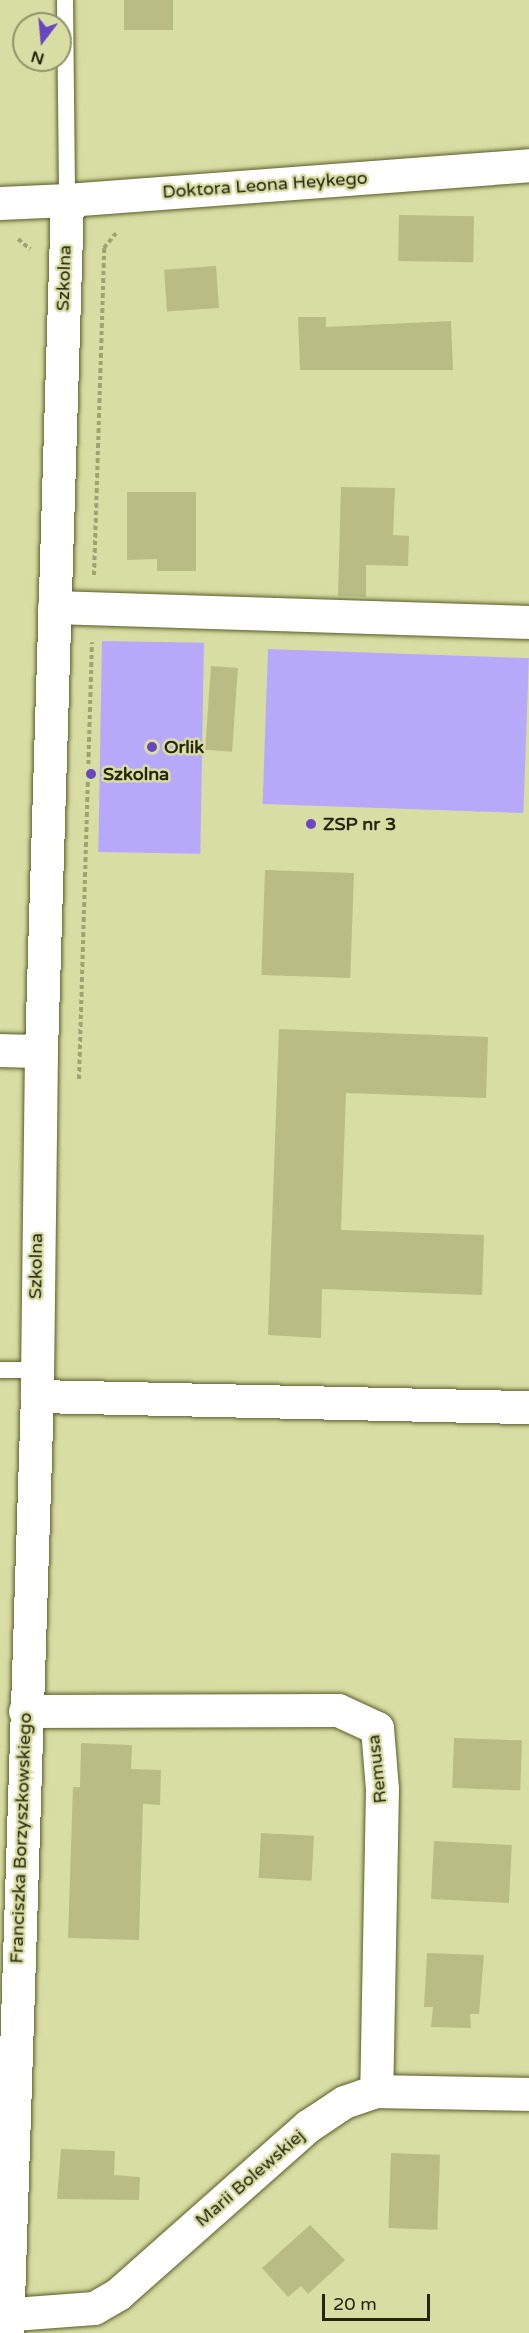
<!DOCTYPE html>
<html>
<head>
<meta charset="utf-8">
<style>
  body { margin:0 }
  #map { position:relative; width:529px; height:2333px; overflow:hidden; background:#d8dda3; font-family:"Varela Round",sans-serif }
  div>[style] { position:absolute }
  .green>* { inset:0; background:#b7a9fa; transform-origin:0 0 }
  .building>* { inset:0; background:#b9bd85; transform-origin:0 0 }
  .path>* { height:4px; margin-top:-2px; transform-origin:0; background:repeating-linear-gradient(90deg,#9fa374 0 4.5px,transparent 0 7.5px) }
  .roads { filter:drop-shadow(0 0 2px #5b5d28) drop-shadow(0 0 2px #5b5d28) }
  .service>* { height:16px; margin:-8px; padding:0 8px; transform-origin:8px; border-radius:8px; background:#fff }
  .minor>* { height:33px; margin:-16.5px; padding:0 16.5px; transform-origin:16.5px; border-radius:16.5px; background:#fff }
  .tertiary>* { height:33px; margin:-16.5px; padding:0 16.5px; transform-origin:16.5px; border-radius:16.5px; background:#fff }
  .dots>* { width:16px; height:16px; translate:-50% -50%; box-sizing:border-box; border:3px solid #d8dda3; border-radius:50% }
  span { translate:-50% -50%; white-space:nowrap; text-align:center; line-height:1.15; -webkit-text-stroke:5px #d8dda3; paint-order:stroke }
  .street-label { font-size:18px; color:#252610 }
  .poi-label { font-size:18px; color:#252610; font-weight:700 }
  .left { translate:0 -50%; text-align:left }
  .north { position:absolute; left:12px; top:12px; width:60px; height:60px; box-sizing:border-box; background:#d8dda3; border:2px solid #909468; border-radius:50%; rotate:196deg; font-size:16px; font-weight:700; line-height:24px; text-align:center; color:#252610 }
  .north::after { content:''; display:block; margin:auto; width:21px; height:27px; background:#6947c0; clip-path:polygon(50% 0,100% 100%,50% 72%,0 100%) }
  .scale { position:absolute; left:322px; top:2294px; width:108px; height:27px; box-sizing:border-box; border:3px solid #252610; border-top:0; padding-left:8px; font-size:18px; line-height:21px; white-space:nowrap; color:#252610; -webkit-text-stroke:4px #d8dda3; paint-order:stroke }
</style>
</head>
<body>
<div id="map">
  <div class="green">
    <div style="left:102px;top:641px;width:102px;height:211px;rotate:1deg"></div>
    <div style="left:268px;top:649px;width:261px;height:155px;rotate:2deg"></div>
  </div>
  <div class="building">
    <div style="left:124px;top:0;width:49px;height:30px"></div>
    <div style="left:399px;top:215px;width:75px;height:46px;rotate:1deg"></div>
    <div style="left:216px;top:266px;width:42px;height:52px;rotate:86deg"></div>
    <div style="clip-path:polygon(298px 317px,326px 317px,326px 327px,451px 321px,453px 370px,300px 370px)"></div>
    <div style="clip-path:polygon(341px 487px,395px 488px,393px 535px,409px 536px,408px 566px,366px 565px,366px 597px,338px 596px)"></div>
    <div style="clip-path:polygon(127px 492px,196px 492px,196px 571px,157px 571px,157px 559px,127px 560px)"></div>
    <div style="left:211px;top:666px;width:27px;height:84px;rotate:4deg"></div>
    <div style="left:265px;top:870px;width:89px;height:105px;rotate:2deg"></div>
    <div style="clip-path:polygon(279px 1029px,488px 1037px,486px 1098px,346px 1093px,341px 1230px,484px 1235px,482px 1295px,322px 1289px,321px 1338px,268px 1335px)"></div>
    <div style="left:454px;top:1738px;width:68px;height:50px;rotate:2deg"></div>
    <div style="clip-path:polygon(81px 1743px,132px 1745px,131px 1769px,161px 1770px,160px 1805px,143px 1804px,139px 1940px,68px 1938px,73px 1787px,80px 1787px)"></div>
    <div style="left:261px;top:1833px;width:53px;height:45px;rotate:3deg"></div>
    <div style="left:434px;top:1841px;width:78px;height:58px;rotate:3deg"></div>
    <div style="clip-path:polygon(427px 1953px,484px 1955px,479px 2014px,470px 2014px,471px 2028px,431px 2027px,433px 2007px,424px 2007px)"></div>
    <div style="clip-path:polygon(61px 2149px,115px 2151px,114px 2175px,140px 2177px,139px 2200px,57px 2199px)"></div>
    <div style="left:391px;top:2153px;width:49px;height:75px;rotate:2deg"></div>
    <div style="clip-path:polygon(310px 2225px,345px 2260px,308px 2294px,301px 2286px,288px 2297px,262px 2268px)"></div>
  </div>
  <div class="path">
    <div style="left:18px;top:239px;width:16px;rotate:40deg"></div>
    <div style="left:94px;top:575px;width:327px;rotate:-88.2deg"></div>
    <div style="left:104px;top:248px;width:19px;rotate:-51deg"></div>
    <div style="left:79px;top:1079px;width:437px;rotate:-88.3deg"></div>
  </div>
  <div class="roads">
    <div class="service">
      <div style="left:65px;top:0;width:200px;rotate:89.4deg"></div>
      <div style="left:0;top:1370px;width:35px"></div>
    </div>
    <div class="minor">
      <div style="left:67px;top:200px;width:463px;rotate:-4.3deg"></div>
      <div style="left:54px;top:607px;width:475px;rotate:1.8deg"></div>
      <div style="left:0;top:1050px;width:41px;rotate:1.4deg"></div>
      <div style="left:25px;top:1711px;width:313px;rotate:-0.2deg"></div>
      <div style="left:338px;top:1710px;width:43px;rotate:24.8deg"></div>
      <div style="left:377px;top:1728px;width:61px;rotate:85.3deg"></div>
      <div style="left:382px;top:1789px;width:302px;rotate:91.1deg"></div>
      <div style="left:0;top:2315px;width:94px;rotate:-4.3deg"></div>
      <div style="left:94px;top:2308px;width:28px;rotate:-30deg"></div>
      <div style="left:118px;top:2294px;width:254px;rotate:-41.5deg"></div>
      <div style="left:308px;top:2126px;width:43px;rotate:-33.7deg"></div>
      <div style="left:344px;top:2102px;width:34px;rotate:-19deg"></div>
      <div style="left:376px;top:2091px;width:153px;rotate:1.1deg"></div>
      <div style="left:7px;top:2333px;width:937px;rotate:-88.17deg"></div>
    </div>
    <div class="tertiary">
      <div style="left:0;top:203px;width:67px;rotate:-2.6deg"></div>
      <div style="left:67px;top:200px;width:851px;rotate:91.75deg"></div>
      <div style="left:41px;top:1051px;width:345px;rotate:90.7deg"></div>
      <div style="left:37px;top:1396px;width:492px;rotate:1.3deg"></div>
    </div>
  </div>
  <div class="dots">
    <div style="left:152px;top:747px;background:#6947c0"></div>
    <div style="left:91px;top:774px;background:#6947c0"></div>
    <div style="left:311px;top:824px;background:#6947c0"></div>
  </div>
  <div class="street-label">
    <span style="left:265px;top:185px;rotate:-4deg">Doktora Leona Heykego</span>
    <span style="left:64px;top:278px;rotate:-88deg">Szkolna</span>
    <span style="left:36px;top:1266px;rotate:-89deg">Szkolna</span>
    <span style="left:377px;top:1769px;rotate:-96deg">Remusa</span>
    <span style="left:21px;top:1838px;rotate:-88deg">Franciszka Borzyszkowskiego</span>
    <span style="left:250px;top:2178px;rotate:-41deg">Marii Bolewskiej</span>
  </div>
  <div class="poi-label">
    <span class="left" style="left:164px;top:747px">Orlik</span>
    <span class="left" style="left:103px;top:774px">Szkolna</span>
    <span class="left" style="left:323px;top:824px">ZSP nr 3</span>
  </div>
  <div class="north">N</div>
  <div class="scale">20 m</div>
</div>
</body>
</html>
